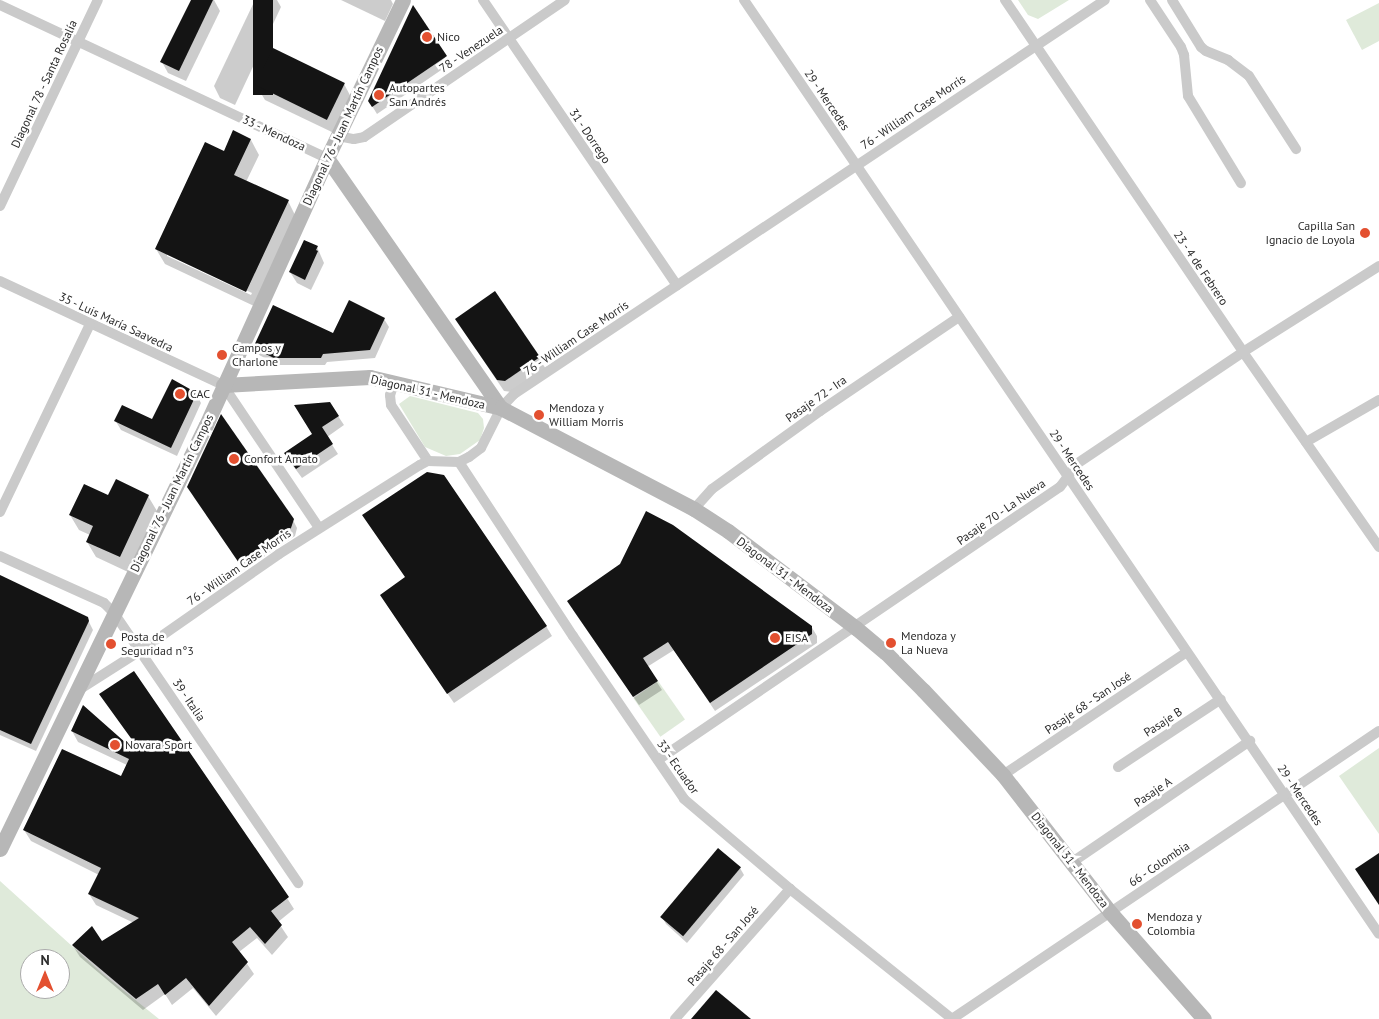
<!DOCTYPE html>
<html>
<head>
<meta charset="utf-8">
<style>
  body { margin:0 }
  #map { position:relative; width:1379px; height:1019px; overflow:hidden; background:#fff; font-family:"PT Sans",sans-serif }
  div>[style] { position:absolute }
  .green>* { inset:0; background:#dfeada; transform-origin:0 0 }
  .shadow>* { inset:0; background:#0003 }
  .building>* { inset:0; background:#141414; transform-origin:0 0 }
  .street>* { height:10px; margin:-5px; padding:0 5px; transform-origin:5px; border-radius:5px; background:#cacaca }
  .secondary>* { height:15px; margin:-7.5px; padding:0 7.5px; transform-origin:7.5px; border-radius:7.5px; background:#b7b7b7 }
  .dots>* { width:14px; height:14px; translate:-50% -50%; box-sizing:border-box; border:2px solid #fff; border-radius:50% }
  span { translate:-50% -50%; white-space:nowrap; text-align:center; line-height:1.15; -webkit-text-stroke:5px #fff; paint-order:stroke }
  .poi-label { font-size:12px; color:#2d2d2d }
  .left { translate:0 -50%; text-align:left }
  .right { translate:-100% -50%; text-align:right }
  .street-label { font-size:12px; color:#2d2d2d }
  .north { position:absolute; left:20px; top:949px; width:50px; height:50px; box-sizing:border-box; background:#fff; border:1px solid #ababab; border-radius:50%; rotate:0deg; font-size:14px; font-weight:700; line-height:20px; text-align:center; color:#2d2d2d }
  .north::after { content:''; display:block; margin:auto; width:18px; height:22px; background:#e35030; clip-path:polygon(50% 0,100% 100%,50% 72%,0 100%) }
</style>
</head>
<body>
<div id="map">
  <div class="green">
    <div style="clip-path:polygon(1018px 0,1069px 0,1038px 19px,1028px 15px)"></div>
    <div style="clip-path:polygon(1379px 3px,1379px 41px,1362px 50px,1346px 20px)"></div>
    <div style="clip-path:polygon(410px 396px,478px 413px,483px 419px,484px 428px,480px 440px,460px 454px,446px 456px,425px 447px,399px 404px)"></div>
    <div style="left:658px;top:681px;width:47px;height:30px;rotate:55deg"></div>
    <div style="clip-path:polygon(1379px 748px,1379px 834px,1339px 776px)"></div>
    <div style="clip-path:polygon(evenodd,0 881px,103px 974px,159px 1019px,0 1019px,0 881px,30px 959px,60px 959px,60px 989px,30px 989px,30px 959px)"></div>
  </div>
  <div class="shadow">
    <div style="clip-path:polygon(192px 0,214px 0,220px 11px,186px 81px,168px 73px,162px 62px)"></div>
    <div style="clip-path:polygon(255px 0,277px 0,281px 7px,235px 105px,220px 98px,214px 86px)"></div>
    <div style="clip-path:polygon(341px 0,391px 0,393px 4px,385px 21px)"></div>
    <div style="clip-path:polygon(413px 8px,450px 64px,377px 114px,369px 101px)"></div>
    <div style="clip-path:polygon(344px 84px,352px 99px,336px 134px,265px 100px,256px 85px)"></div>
    <div style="clip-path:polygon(evenodd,251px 140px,259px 155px,246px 182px,288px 201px,296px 217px,254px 306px,165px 264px,156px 249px,224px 153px,251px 140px,167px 253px,252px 293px,251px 295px,167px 256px,167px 253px)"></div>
    <div style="clip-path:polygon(317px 247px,324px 263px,311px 290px,297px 283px,290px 272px)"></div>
    <div style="clip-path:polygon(495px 293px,546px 369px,512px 392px,504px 391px,463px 330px)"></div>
    <div style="clip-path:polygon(384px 319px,389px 327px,375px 358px,327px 362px,325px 365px,279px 365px,259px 355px,254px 348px,333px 335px)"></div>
    <div style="clip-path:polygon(196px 394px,201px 403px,177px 456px,121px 430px,115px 420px,153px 421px)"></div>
    <div style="clip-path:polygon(330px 404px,344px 425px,327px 437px,338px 454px,302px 478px,291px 463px,313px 435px)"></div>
    <div style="clip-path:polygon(193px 495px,293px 520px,297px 528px,295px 536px,244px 570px)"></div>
    <div style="clip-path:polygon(109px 496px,148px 496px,157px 511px,128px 572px,96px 557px,87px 542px,90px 535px,79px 530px,70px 515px)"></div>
    <div style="clip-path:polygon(0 576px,87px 618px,93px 630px,36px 751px,0 735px)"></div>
    <div style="clip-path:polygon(387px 605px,546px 626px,552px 636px,454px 703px)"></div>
    <div style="clip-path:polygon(573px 610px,811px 626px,817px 636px,817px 643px,715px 711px,674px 650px,647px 667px,662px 690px,639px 705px)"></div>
    <div style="clip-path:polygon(83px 707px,287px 898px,294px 909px,278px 922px,288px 937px,272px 955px,257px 938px,239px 952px,254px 974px,216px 1016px,193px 988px,172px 1005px,165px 994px,143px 1010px,80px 957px,73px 946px,102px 943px,134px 923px,96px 905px,89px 894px,99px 875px,31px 841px,24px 830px,122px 778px,127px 765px,78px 742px,72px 731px)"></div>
    <div style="clip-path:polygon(740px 868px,744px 875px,687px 943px,666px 924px,662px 917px)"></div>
  </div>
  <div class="building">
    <div style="clip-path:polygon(191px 0,213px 0,179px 71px,160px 62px)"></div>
    <div style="left:253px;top:0;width:20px;height:95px"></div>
    <div style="clip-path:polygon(413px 5px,447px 56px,372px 107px,368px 101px)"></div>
    <div style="left:273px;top:48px;width:80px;height:41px;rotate:26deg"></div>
    <div style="clip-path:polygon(233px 130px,251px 139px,234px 175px,289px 200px,246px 292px,155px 249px,205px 142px,224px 151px)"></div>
    <div style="clip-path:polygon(304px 240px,318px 246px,316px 250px,318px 251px,305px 280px,289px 272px)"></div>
    <div style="clip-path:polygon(495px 291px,540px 357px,505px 381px,497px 380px,455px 319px)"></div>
    <div style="clip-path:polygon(349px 300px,385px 318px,370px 350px,323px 354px,321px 358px,274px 358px,253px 348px,273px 305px,333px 333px)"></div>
    <div style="clip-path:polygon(172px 379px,197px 393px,171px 448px,114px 421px,122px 405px,152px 419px)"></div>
    <div style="clip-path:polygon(330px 402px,339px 416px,322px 427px,333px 444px,296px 469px,284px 453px,312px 434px,294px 405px)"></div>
    <div style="clip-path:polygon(221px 414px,294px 519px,291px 528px,239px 563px,187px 487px)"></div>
    <div style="clip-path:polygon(427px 472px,444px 475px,547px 626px,447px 694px,380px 595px,405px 577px,362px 515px)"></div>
    <div style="clip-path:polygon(116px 479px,149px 495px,120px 557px,86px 542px,93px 526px,69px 515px,84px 484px,108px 495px)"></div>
    <div style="clip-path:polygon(646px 511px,673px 525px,812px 626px,812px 634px,710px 703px,668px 642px,643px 658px,658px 681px,633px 697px,567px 601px,620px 564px)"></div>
    <div style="clip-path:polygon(0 575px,88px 617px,89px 621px,31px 744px,0 730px)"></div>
    <div style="clip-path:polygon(134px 671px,289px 897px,271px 911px,282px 925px,265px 944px,250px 927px,232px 942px,248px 962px,209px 1006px,186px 978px,165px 995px,158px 984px,136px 999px,72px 945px,92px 926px,102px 941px,139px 918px,88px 894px,101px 868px,23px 830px,62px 749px,121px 776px,129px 759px,71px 731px,83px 705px,135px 751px,138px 748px,99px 694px)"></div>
    <div style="left:718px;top:848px;width:30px;height:90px;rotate:40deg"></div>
    <div style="clip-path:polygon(1379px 853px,1379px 905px,1355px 869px)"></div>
    <div style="clip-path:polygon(716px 990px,751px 1019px,691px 1019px)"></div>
  </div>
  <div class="street">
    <div style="left:483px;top:0;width:345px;rotate:55.8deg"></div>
    <div style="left:744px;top:0;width:1129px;rotate:55.79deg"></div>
    <div style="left:1005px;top:0;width:425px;rotate:55.9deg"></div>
    <div style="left:1243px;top:352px;width:238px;rotate:55.1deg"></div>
    <div style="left:1150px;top:0;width:56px;rotate:56.6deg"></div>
    <div style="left:1181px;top:47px;width:9px;rotate:69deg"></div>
    <div style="left:1184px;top:55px;width:41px;rotate:84.4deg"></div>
    <div style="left:1188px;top:96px;width:102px;rotate:58.7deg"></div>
    <div style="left:1172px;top:0;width:55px;rotate:58.3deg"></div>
    <div style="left:1201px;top:47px;width:6px;rotate:39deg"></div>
    <div style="left:1206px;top:51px;width:24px;rotate:22deg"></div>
    <div style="left:1228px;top:60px;width:26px;rotate:37deg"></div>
    <div style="left:1249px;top:76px;width:87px;rotate:57.2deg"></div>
    <div style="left:0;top:5px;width:361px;rotate:25.1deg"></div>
    <div style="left:338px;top:136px;width:16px;rotate:11deg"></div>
    <div style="left:354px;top:139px;width:10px;rotate:-11deg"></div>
    <div style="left:364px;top:137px;width:243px;rotate:-34.3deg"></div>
    <div style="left:0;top:206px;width:228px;rotate:-64.6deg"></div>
    <div style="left:0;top:281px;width:246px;rotate:25deg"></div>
    <div style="left:223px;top:385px;width:172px;rotate:56.1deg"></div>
    <div style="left:394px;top:383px;width:13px;rotate:108deg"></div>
    <div style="left:390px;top:395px;width:10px;rotate:84deg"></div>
    <div style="left:391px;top:405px;width:67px;rotate:56.5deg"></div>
    <div style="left:1306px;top:442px;width:84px;rotate:-29.9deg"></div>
    <div style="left:459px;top:462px;width:208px;rotate:56.8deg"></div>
    <div style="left:573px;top:636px;width:197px;rotate:55.7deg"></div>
    <div style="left:684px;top:799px;width:139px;rotate:40.3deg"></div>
    <div style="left:790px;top:889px;width:208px;rotate:38.7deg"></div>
    <div style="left:694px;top:509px;width:27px;rotate:-48deg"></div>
    <div style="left:712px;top:489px;width:133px;rotate:-35.8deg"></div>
    <div style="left:820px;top:411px;width:168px;rotate:-34.1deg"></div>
    <div style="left:0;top:512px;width:208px;rotate:-64.4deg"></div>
    <div style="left:0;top:556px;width:114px;rotate:24.3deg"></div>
    <div style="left:104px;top:603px;width:14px;rotate:45deg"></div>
    <div style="left:114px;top:613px;width:327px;rotate:55.7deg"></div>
    <div style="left:77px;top:691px;width:75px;rotate:-32.4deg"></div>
    <div style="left:140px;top:651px;width:169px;rotate:-34.9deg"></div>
    <div style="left:279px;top:554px;width:167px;rotate:-32.3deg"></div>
    <div style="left:420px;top:465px;width:9px;rotate:-27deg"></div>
    <div style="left:428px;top:461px;width:31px;rotate:2deg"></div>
    <div style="left:459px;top:462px;width:11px;rotate:-27deg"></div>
    <div style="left:469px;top:457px;width:15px;rotate:-37deg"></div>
    <div style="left:481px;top:448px;width:45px;rotate:-63.4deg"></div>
    <div style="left:501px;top:408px;width:19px;rotate:-47deg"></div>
    <div style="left:514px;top:394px;width:710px;rotate:-33.69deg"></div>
    <div style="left:658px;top:760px;width:486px;rotate:-34.2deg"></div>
    <div style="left:1060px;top:487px;width:30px;rotate:-53deg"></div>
    <div style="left:1078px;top:463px;width:199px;rotate:-33.9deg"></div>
    <div style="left:1243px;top:352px;width:161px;rotate:-32.3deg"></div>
    <div style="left:1118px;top:767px;width:123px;rotate:-33.4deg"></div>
    <div style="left:1003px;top:775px;width:221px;rotate:-33.8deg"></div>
    <div style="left:1071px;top:863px;width:217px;rotate:-34.3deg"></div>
    <div style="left:675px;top:1019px;width:174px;rotate:-48.5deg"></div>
    <div style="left:952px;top:1019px;width:515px;rotate:-34deg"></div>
  </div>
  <div class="secondary">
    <div style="left:327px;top:158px;width:305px;rotate:55.2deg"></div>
    <div style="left:223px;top:385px;width:147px;rotate:-3.1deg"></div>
    <div style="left:370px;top:377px;width:135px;rotate:13.3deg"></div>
    <div style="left:501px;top:408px;width:218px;rotate:27.6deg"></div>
    <div style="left:694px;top:509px;width:40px;rotate:32.9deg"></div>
    <div style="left:728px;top:531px;width:161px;rotate:37.2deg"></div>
    <div style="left:856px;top:628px;width:38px;rotate:40deg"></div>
    <div style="left:885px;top:652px;width:54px;rotate:45deg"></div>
    <div style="left:923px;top:690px;width:117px;rotate:46.7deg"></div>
    <div style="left:1003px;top:775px;width:174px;rotate:52deg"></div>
    <div style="left:1110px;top:912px;width:142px;rotate:48.7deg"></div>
    <div style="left:0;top:849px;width:471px;rotate:-64.1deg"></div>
    <div style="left:206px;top:425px;width:293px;rotate:-65.6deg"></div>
    <div style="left:327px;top:158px;width:175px;rotate:-64.3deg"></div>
  </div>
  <div class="dots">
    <div style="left:427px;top:37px;background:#e35030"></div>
    <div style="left:379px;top:95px;background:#e35030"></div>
    <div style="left:1365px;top:233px;background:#e35030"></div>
    <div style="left:222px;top:355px;background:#e35030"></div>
    <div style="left:180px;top:394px;background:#e35030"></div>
    <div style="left:539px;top:415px;background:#e35030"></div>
    <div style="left:234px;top:459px;background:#e35030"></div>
    <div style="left:775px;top:638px;background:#e35030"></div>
    <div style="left:891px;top:643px;background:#e35030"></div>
    <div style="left:111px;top:644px;background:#e35030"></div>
    <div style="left:115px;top:745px;background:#e35030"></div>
    <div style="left:1137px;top:924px;background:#e35030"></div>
  </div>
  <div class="poi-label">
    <span class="left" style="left:437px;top:37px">Nico</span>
    <span class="left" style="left:389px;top:95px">Autopartes<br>San Andrés</span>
    <span class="right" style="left:1355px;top:233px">Capilla San<br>Ignacio de Loyola</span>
    <span class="left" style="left:232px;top:355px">Campos y<br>Charlone</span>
    <span class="left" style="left:190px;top:394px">CAC</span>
    <span class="left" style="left:549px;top:415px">Mendoza y<br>William Morris</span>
    <span class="left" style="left:244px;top:459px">Confort Amato</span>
    <span class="left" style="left:901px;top:643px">Mendoza y<br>La Nueva</span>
    <span class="left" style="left:121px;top:644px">Posta de<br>Seguridad n°3</span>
    <span class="left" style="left:785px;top:638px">EISA</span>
    <span class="left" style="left:125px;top:745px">Novara Sport</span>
    <span class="left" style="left:1147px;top:924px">Mendoza y<br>Colombia</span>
  </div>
  <div class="street-label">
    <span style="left:471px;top:49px;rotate:-34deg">78 - Venezuela</span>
    <span style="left:44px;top:84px;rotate:-65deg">Diagonal 78 - Santa Rosalía</span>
    <span style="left:827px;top:100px;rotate:56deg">29 - Mercedes</span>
    <span style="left:913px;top:112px;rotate:-34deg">76 - William Case Morris</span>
    <span style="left:343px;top:126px;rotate:-65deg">Diagonal 76 - Juan Martín Campos</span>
    <span style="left:274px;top:133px;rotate:25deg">33 - Mendoza</span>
    <span style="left:590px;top:136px;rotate:56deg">31 - Dorrego</span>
    <span style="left:1201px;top:268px;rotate:56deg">23 - 4 de Febrero</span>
    <span style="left:116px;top:322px;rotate:25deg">35 - Luis María Saavedra</span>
    <span style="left:576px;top:338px;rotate:-34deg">76 - William Case Morris</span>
    <span style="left:428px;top:392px;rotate:13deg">Diagonal 31 - Mendoza</span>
    <span style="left:816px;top:399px;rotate:-35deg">Pasaje 72 - Ira</span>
    <span style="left:1072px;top:460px;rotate:56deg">29 - Mercedes</span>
    <span style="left:172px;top:493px;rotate:-64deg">Diagonal 76 - Juan Martín Campos</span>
    <span style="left:1001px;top:512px;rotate:-35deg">Pasaje 70 - La Nueva</span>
    <span style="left:239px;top:567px;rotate:-35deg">76 - William Case Morris</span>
    <span style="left:785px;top:575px;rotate:37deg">Diagonal 31 - Mendoza</span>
    <span style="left:189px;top:700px;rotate:56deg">39 - Italia</span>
    <span style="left:1088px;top:703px;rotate:-34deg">Pasaje 68 - San José</span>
    <span style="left:1163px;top:722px;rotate:-33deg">Pasaje B</span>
    <span style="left:678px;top:767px;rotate:55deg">33 - Ecuador</span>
    <span style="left:1153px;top:792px;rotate:-34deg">Pasaje A</span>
    <span style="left:1300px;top:795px;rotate:56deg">29 - Mercedes</span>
    <span style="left:1070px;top:860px;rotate:52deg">Diagonal 31 - Mendoza</span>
    <span style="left:1159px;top:864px;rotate:-34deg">66 - Colombia</span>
    <span style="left:723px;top:946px;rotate:-49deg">Pasaje 68 - San José</span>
  </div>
  <div class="north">N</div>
</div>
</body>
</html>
